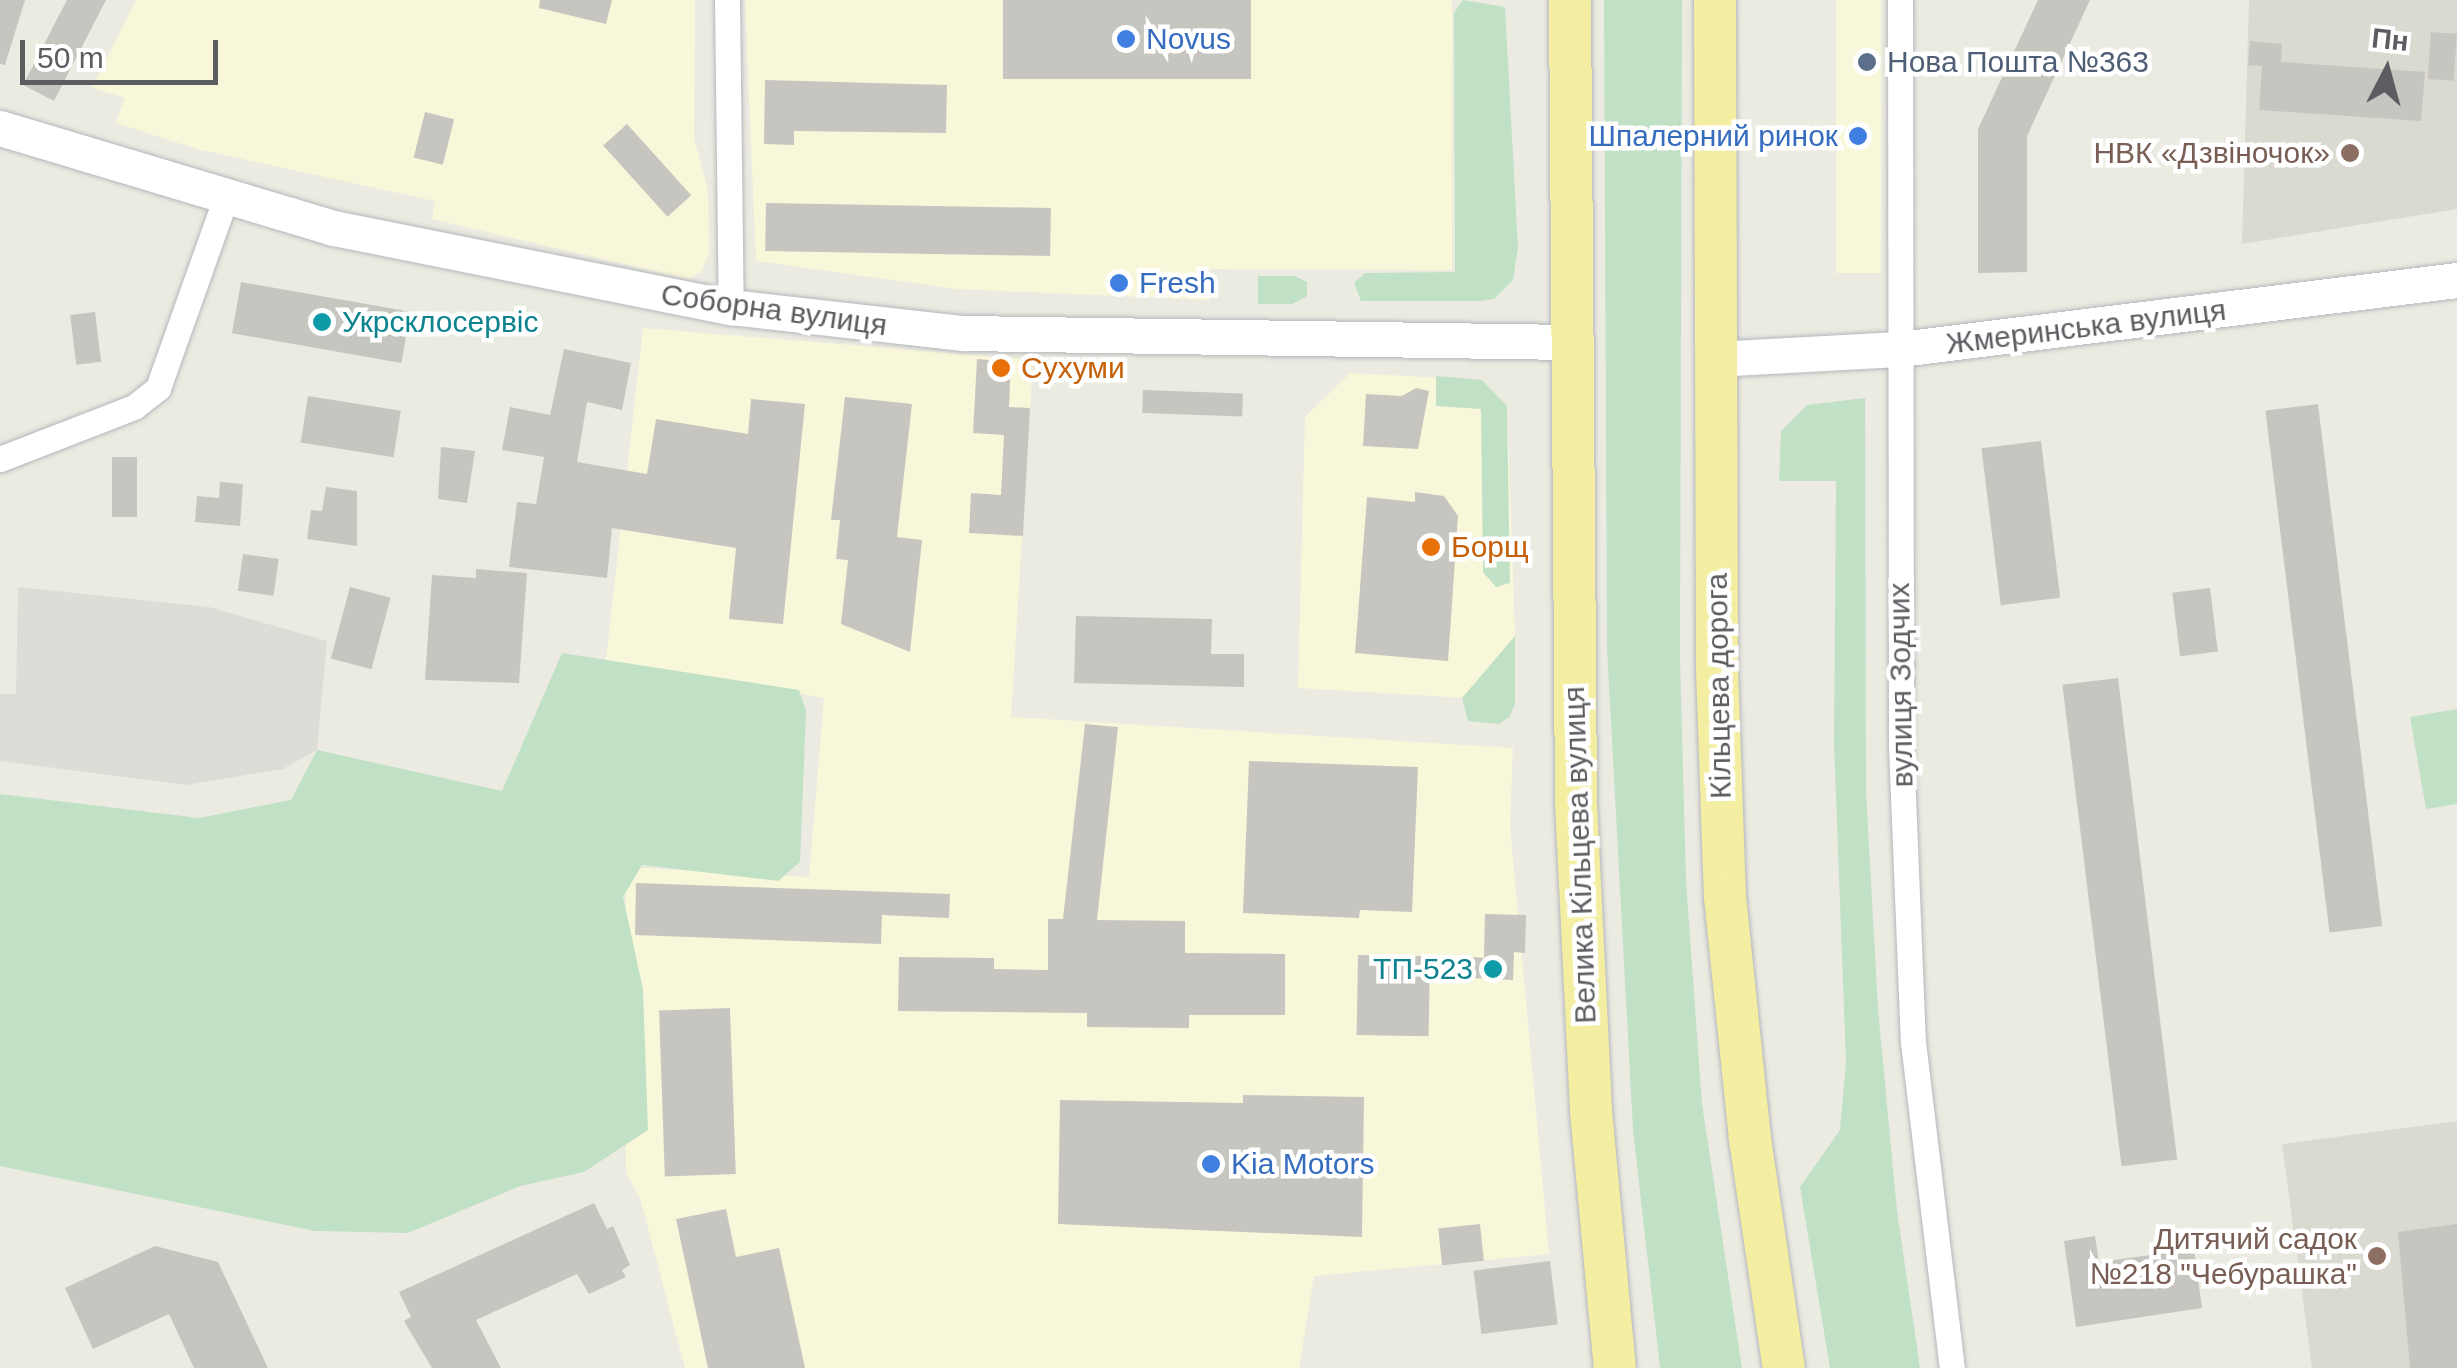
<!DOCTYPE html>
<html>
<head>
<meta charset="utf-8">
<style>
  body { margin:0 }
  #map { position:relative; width:2457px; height:1368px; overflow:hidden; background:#ecebe2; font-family:Arial,sans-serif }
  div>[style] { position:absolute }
  .commercial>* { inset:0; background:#f9f7da; transform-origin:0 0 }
  .industrial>* { inset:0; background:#ddddd7 }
  .education>* { inset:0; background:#dbdad1 }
  .green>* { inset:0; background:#c1e1c6 }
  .building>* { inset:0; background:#c7c5bf; transform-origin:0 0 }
  .roads { filter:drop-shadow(0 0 2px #b5b7bb) drop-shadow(0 0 2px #b5b7bb) }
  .minor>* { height:25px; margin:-12.5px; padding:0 12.5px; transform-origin:12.5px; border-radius:12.5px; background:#fff }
  .secondary>* { height:35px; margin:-17.5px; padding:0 17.5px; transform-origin:17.5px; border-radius:17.5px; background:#fff }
  .trunk>* { height:42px; margin:-21px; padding:0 21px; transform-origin:21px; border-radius:21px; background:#f3eea2 }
  .dots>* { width:28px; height:28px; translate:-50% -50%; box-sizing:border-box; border:5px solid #fff; border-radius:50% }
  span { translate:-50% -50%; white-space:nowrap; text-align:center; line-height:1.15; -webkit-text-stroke:9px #fff; paint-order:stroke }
  .shop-label { font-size:30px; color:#366cbe }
  .left { translate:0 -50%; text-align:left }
  .right { translate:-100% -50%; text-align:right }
  .service-label { font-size:30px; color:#4e5e75 }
  .education-label { font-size:30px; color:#785e54 }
  .street-label { font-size:30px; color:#5b5d61 }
  .culture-label { font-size:30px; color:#0d838f }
  .food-label { font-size:30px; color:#c56008 }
  .north { position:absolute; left:2337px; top:20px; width:100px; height:100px; -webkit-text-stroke:8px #fff; paint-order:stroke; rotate:6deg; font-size:28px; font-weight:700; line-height:40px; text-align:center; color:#5b5d61 }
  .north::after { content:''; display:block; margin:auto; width:35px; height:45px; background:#5b5d61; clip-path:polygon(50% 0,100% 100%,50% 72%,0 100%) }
  .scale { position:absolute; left:20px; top:40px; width:198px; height:45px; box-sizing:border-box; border:5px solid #5b5d61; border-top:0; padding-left:12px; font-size:30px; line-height:35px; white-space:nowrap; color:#5b5d61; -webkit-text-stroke:8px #fff; paint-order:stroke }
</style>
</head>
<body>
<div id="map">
  <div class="commercial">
    <div style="clip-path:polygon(136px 0,695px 0,694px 138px,708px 191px,709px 254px,702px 271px,688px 279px,432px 219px,435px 201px,197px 149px,116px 123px,125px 98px,92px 88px)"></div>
    <div style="clip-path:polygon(745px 0,1452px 0,1452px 270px,1209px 269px,1210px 300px,957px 289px,756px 261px)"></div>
    <div style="left:1836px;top:0;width:45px;height:273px"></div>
    <div style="clip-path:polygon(643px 328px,1033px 360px,1011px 717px,1513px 748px,1510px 826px,1549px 1254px,1314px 1276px,1299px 1368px,685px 1368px,640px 1198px,626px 1172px,626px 867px,809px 877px,824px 698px,606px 660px)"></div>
    <div style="clip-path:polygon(1350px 373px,1482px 380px,1507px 406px,1515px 636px,1467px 698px,1298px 688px,1305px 417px)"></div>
  </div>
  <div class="industrial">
    <div style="clip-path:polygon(18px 587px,209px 607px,327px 641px,317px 750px,283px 769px,187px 785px,0 761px,0 694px,16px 694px)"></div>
  </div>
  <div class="education">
    <div style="clip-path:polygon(2249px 0,2457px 0,2457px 209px,2242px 244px)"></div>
    <div style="clip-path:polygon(2457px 1121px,2457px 1368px,2312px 1368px,2282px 1144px)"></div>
  </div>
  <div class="green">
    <div style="clip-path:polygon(1463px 0,1505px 7px,1518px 248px,1513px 280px,1494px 299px,1480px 301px,1361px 301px,1354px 283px,1365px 273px,1455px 272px,1454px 13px)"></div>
    <div style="clip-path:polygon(1604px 0,1682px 0,1680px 660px,1686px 880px,1702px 1104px,1742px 1368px,1660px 1368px,1633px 1130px,1607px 648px)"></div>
    <div style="clip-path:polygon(1258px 276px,1295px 276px,1307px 282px,1307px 296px,1292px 304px,1258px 304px)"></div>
    <div style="clip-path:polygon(1436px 376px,1482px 380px,1507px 406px,1510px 583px,1496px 587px,1483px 572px,1481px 409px,1436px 406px)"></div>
    <div style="clip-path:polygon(1865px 398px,1866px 791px,1878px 1009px,1897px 1211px,1920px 1368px,1830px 1368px,1800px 1187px,1840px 1130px,1846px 1062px,1834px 744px,1836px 481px,1779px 481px,1781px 431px,1807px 405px)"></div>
    <div style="clip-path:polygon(1515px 636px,1515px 705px,1509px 717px,1499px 724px,1468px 721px,1462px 698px)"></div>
    <div style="clip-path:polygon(562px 653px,799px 690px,806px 711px,800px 862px,778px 881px,642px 865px,623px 897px,643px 989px,648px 1130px,584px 1172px,520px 1186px,408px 1233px,315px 1231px,0 1166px,0 794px,199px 818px,291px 800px,317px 750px,502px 791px)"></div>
    <div style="clip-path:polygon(2457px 709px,2457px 804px,2426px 809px,2410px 717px)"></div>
  </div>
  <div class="building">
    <div style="clip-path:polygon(0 0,25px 0,5px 65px,0 64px)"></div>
    <div style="clip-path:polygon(67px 0,106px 0,54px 101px,23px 85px)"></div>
    <div style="clip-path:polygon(540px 0,612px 0,606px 24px,539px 8px)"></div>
    <div style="left:1003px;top:0;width:248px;height:79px"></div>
    <div style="clip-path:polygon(2038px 0,2090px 0,2027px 136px,2027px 272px,1978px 273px,1978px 129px)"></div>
    <div style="left:2431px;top:32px;width:26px;height:47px;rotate:4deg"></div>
    <div style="clip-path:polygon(2250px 41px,2282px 44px,2281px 62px,2425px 72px,2421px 121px,2259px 110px,2262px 66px,2248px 65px)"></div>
    <div style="clip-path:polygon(765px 80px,947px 85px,946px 133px,794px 131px,794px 145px,764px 144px)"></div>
    <div style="left:425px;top:112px;width:30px;height:47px;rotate:14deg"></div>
    <div style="left:627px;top:124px;width:96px;height:32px;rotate:48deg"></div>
    <div style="left:766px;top:203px;width:285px;height:48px;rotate:1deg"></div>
    <div style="left:241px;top:282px;width:172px;height:52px;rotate:10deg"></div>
    <div style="left:95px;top:312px;width:50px;height:25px;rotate:83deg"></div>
    <div style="clip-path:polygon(564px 349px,631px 363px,622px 410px,587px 402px,577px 462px,647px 474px,656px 419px,748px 434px,751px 399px,805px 404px,783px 624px,729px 619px,736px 548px,612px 528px,607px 578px,509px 567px,517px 502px,536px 504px,544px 457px,502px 450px,510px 407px,550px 415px)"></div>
    <div style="clip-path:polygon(977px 359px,1011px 362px,1009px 407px,1030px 408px,1023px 536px,969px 533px,971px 493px,1001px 495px,1004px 435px,973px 433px)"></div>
    <div style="clip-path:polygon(1416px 388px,1429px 391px,1418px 449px,1363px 446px,1366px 394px,1402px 396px)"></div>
    <div style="left:1143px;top:390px;width:100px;height:23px;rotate:2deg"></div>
    <div style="left:308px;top:396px;width:94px;height:47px;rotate:9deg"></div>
    <div style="clip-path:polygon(845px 397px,912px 404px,897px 537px,922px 540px,910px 652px,841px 624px,848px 560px,836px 559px,840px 520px,831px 520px)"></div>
    <div style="left:2318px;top:404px;width:526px;height:53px;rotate:83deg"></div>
    <div style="left:2041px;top:441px;width:158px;height:60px;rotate:83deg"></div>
    <div style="clip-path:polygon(441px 447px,475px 451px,467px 503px,438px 499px)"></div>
    <div style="left:112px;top:457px;width:25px;height:60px"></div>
    <div style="clip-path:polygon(220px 482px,243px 484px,240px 526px,195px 522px,197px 496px,219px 498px)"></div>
    <div style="clip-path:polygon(326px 487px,357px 491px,357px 546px,307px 539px,311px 510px,322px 511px)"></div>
    <div style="clip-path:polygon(1415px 492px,1444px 496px,1458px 516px,1448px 661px,1355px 653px,1367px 497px,1415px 502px)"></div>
    <div style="left:243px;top:554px;width:36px;height:37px;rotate:8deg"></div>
    <div style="clip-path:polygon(476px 569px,527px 573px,519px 683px,425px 680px,432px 575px,476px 578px)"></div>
    <div style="left:350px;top:587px;width:42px;height:74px;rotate:15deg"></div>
    <div style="left:2210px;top:588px;width:64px;height:38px;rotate:83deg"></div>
    <div style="clip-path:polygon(1076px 616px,1212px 619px,1211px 654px,1244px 654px,1244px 687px,1074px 683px)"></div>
    <div style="left:2118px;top:678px;width:485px;height:56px;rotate:83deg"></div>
    <div style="clip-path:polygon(1085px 724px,1118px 727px,1097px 920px,1185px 921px,1185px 953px,1285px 954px,1285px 1015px,1189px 1015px,1189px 1028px,1087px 1027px,1087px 1013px,898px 1011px,899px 957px,994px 958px,994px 969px,1048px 970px,1048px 919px,1063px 919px)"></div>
    <div style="clip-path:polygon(1249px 761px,1418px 767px,1412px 912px,1360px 910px,1359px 918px,1243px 913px)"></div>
    <div style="clip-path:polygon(636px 883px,950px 894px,949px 918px,882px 915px,881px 944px,635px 935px)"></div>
    <div style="clip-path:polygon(1485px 914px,1526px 915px,1525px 953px,1514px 952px,1513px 980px,1473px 978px,1473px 957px,1484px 958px)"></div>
    <div style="left:1358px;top:955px;width:72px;height:80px;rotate:1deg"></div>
    <div style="left:730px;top:1008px;width:166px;height:71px;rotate:88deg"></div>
    <div style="clip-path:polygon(1243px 1095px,1364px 1097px,1362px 1237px,1058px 1224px,1060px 1100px,1243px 1103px)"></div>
    <div style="clip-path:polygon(594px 1203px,607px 1229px,613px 1226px,630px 1265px,622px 1270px,626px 1277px,589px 1294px,577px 1274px,476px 1320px,501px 1368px,432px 1368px,404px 1321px,411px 1317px,399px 1292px)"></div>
    <div style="clip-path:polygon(726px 1209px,736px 1257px,779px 1248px,805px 1368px,708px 1368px,676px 1219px)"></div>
    <div style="left:1480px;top:1224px;width:37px;height:42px;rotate:84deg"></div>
    <div style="clip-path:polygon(2457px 1224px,2457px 1368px,2410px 1368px,2398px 1232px)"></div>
    <div style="clip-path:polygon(2095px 1236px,2099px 1262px,2194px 1249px,2202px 1308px,2076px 1327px,2064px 1241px)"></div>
    <div style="clip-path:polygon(155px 1246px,218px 1262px,268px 1368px,194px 1368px,169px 1314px,93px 1349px,65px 1288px)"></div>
    <div style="left:1550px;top:1261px;width:64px;height:77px;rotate:83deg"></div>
  </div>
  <div class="roads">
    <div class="minor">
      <div style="left:727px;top:0;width:307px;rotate:89.3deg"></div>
      <div style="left:1900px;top:0;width:746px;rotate:89.92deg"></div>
      <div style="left:1901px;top:746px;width:296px;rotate:87.7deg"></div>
      <div style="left:1913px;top:1042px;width:328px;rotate:83.2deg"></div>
      <div style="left:0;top:459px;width:144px;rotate:-21.2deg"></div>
      <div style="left:134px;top:407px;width:31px;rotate:-38deg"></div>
      <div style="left:158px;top:388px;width:200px;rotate:-70.4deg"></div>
    </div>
    <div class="secondary">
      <div style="left:0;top:128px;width:349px;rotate:16.7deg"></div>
      <div style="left:334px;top:228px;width:405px;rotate:11.3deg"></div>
      <div style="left:731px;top:307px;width:234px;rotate:6.4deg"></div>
      <div style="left:964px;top:333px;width:604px;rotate:0.85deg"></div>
      <div style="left:1713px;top:359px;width:187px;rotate:-3.1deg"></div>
      <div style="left:1900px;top:349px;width:561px;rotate:-7.06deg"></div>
    </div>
    <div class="trunk">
      <div style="left:1570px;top:0;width:803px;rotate:89.57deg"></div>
      <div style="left:1576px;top:803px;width:308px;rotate:87.2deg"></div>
      <div style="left:1591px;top:1111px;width:258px;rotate:84.7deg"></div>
      <div style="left:1715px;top:0;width:669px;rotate:89.83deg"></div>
      <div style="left:1717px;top:669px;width:228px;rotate:88deg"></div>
      <div style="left:1725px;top:897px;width:243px;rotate:84.1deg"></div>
      <div style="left:1750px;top:1139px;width:232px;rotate:81.6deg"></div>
    </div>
  </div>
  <div class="dots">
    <div style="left:1126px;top:39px;background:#3f7fe0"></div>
    <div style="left:1867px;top:62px;background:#5c6f8a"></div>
    <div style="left:1858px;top:136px;background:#3f7fe0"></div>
    <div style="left:2350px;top:153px;background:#8d6e63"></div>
    <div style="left:1119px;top:283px;background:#3f7fe0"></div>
    <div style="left:322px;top:322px;background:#0f9aa8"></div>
    <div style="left:1001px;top:368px;background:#e8710a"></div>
    <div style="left:1431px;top:547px;background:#e8710a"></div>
    <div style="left:1493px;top:969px;background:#0f9aa8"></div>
    <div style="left:1211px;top:1164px;background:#3f7fe0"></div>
    <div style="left:2377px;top:1256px;background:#8d6e63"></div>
  </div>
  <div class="shop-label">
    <span class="left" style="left:1146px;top:39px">Novus</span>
    <span class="right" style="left:1838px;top:136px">Шпалерний ринок</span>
    <span class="left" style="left:1139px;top:283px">Fresh</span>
    <span class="left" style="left:1231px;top:1164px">Kia Motors</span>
  </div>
  <div class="service-label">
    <span class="left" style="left:1887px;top:62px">Нова Пошта №363</span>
  </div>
  <div class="education-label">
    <span class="right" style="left:2330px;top:153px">НВК «Дзвіночок»</span>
    <span class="right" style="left:2357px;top:1256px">Дитячий садок<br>№218 "Чебурашка"</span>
  </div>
  <div class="street-label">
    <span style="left:774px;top:310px;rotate:8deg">Соборна вулиця</span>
    <span style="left:2086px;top:327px;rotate:-7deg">Жмеринська вулиця</span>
    <span style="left:1901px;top:685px;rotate:-91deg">вулиця Зодчих</span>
    <span style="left:1719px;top:686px;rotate:-91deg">Кільцева дорога</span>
    <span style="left:1580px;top:855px;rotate:-92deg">Велика Кільцева вулиця</span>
  </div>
  <div class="culture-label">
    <span class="left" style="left:342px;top:322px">Укрсклосервіс</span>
    <span class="right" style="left:1473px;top:969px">ТП-523</span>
  </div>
  <div class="food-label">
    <span class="left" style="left:1021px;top:368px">Сухуми</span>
    <span class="left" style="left:1451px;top:547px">Борщ</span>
  </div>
  <div class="north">Пн</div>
  <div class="scale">50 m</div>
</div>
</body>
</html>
